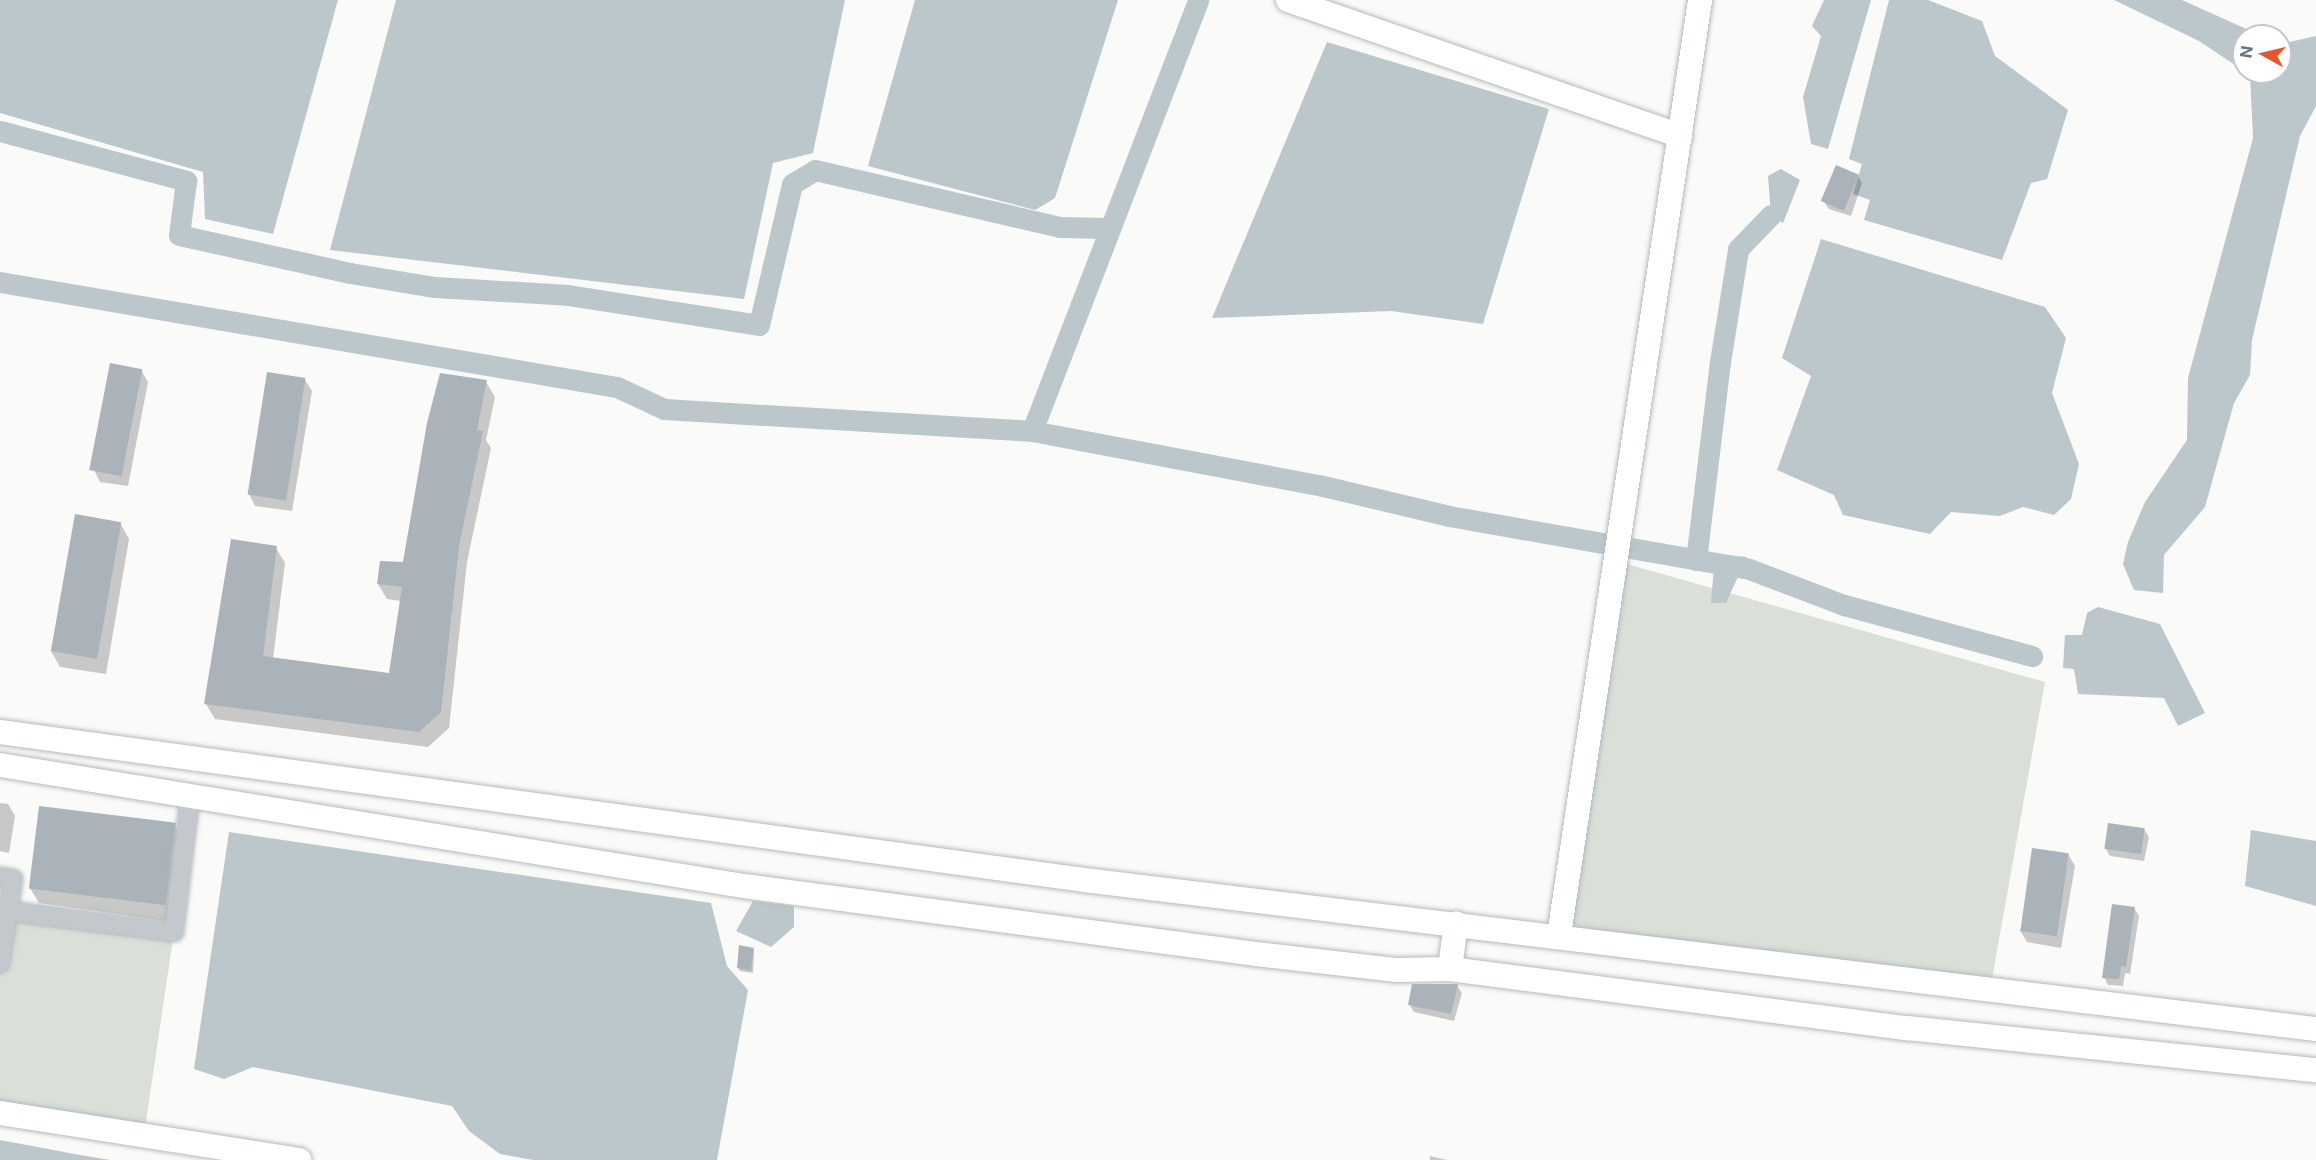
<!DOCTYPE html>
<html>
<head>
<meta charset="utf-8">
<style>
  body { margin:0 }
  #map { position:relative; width:2316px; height:1160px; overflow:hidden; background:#fafaf8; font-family:Inter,sans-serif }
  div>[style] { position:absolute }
  .green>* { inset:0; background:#dadfd7 }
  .water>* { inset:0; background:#bbc7cb }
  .shadow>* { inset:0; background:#0003 }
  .canal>* { height:21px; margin:-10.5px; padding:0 10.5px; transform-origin:10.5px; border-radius:10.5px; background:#bbc7cb }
  .building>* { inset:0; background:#aab3b9; transform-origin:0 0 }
  .roads { filter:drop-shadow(0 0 2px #b3babf) drop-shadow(0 0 2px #b3babf) }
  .street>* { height:18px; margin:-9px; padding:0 9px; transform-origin:9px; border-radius:9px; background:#c3c8cc }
  .secondary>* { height:24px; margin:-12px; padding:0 12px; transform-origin:12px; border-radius:12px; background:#fff }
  span { translate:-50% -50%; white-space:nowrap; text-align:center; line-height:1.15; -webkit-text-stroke:6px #fff; paint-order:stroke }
  .north { position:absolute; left:2232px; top:24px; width:60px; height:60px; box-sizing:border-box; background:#fff; border:2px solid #c1c8cd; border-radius:50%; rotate:278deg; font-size:16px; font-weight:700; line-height:24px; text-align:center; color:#657683 }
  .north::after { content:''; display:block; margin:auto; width:21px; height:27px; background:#e4572e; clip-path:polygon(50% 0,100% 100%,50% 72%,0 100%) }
</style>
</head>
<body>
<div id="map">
  <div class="green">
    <div style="clip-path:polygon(1616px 561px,2045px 682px,1990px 990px,1559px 935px)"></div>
    <div style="clip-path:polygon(8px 911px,174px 932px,144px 1135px,0 1113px,0 964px)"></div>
  </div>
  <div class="water">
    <div style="clip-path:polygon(0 0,338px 0,273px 234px,205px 219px,203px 172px,0 113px)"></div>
    <div style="clip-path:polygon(396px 0,845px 0,813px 153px,773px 163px,744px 299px,330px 250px)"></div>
    <div style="clip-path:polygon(915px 0,1118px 0,1055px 198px,1035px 210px,868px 166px)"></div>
    <div style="clip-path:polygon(1824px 0,1871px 0,1828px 149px,1811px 144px,1803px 97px,1821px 36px,1812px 26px)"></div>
    <div style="clip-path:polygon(1889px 0,1928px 0,1982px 21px,1995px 56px,2068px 110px,2047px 179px,2031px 183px,2002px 260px,1864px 220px,1870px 200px,1853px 194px,1862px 164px,1849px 159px)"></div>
    <div style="clip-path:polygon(2114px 0,2182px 0,2262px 36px,2244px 36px,2244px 71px,2199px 41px)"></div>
    <div style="clip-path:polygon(2316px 36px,2316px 106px,2300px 136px,2252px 340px,2250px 375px,2234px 403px,2205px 507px,2164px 555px,2163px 593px,2134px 590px,2123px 564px,2128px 542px,2145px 502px,2187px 440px,2188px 378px,2253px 138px,2250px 75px,2245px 72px,2280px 72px,2280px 44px)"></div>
    <div style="clip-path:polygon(1327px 42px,1549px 109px,1483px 324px,1391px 311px,1212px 318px)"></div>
    <div style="clip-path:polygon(1781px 169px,1800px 180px,1783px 223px,1771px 215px,1768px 176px)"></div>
    <div style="clip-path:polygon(1821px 239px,2045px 307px,2066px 338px,2052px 393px,2079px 464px,2071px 499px,2054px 515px,2023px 507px,2000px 516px,1951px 512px,1930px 534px,1843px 515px,1834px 495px,1777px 470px,1811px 376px,1782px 358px)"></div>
    <div style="clip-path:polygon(1715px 554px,1747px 557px,1726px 603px,1711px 603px)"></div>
    <div style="clip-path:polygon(2098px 607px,2160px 624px,2205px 713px,2178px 726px,2164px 698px,2078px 694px,2074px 669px,2063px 668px,2065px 635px,2082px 635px,2087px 613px)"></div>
    <div style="clip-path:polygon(2251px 830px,2316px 841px,2316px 906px,2245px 886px)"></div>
    <div style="clip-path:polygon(229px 832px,711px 903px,727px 966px,748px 990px,717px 1160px,533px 1160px,500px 1154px,469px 1131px,452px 1106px,253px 1067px,224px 1079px,194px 1069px)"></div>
    <div style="clip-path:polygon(753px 901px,794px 906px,794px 927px,771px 947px,736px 931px)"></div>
    <div style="clip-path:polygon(0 1140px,80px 1155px,110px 1160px,0 1160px)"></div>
  </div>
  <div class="shadow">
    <div style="clip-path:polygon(1858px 176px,1862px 183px,1851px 216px,1829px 209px,1824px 202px)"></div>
    <div style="clip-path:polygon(141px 370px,148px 382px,128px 486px,100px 482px,94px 470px)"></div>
    <div style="clip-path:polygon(305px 380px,312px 391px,292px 511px,255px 506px,249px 494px)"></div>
    <div style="clip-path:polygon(486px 382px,495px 397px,486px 440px,491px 448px,467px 562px,449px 728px,428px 747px,215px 719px,206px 704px,276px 548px,285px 563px,273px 659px,390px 674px,401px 601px,387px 599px,378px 584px,405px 564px)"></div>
    <div style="clip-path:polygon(120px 523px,129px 539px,106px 674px,60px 667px,51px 651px)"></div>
    <div style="clip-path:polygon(0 803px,8px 804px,15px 816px,9px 853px,0 851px)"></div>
    <div style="clip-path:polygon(175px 825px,184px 841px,174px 922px,39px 903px,30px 888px)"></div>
    <div style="clip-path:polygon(2144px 829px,2149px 837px,2144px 861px,2110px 856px,2106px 849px)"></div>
    <div style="clip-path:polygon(2068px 854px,2075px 866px,2061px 948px,2027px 942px,2020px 930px)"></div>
    <div style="clip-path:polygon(2134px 908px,2139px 916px,2130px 974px,2125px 973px,2123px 986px,2108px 985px,2104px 977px)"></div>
    <div style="clip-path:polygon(754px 950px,753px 973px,740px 971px,738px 967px)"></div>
    <div style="clip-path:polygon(1457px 986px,1462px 993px,1454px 1021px,1414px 1012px,1409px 1004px)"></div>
    <div style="clip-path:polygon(1430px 1156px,1447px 1160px,1430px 1160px)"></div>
  </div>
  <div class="canal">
    <div style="left:0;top:131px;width:193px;rotate:15deg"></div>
    <div style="left:186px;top:181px;width:54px;rotate:97.4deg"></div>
    <div style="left:179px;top:235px;width:175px;rotate:12.5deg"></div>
    <div style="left:350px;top:273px;width:86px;rotate:9.4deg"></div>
    <div style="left:435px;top:287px;width:133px;rotate:3.4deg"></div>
    <div style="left:568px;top:295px;width:193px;rotate:8.9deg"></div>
    <div style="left:759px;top:325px;width:145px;rotate:-76.8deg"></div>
    <div style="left:792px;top:184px;width:27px;rotate:-31deg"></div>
    <div style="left:815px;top:170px;width:251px;rotate:13.1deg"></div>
    <div style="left:1059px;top:227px;width:48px;rotate:1.2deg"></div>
    <div style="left:0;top:282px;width:626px;rotate:9.66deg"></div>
    <div style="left:617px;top:387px;width:52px;rotate:25.1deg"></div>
    <div style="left:664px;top:409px;width:369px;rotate:3.4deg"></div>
    <div style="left:1032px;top:431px;width:292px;rotate:10.7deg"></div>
    <div style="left:1319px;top:485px;width:134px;rotate:13.4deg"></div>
    <div style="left:1449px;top:516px;width:305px;rotate:10deg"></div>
    <div style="left:1749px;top:569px;width:102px;rotate:20.8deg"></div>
    <div style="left:1844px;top:605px;width:195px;rotate:15.2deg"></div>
    <div style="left:1032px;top:431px;width:462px;rotate:-68.9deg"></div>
    <div style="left:1696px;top:560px;width:199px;rotate:-83.1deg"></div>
    <div style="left:1720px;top:362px;width:114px;rotate:-80.9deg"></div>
    <div style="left:1738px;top:249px;width:47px;rotate:-45.9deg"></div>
  </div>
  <div class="building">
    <div style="left:1836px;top:165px;width:25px;height:39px;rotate:23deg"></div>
    <div style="left:110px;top:363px;width:33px;height:109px;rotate:11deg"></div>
    <div style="left:267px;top:372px;width:39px;height:124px;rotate:9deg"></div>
    <div style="clip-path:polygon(440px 373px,487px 380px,477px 430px,483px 431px,459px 546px,441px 712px,419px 732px,204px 704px,231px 539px,277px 546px,263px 656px,389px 673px,402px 587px,377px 584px,380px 561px,403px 562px,427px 423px)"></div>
    <div style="left:75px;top:514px;width:47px;height:139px;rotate:10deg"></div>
    <div style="left:39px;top:806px;width:138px;height:83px;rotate:7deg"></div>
    <div style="left:2108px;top:823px;width:37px;height:26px;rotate:8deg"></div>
    <div style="left:2032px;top:848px;width:37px;height:84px;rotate:8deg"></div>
    <div style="clip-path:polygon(2112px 904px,2135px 907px,2126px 967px,2121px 966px,2119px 979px,2102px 978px)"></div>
    <div style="clip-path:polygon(739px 945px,754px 948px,751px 971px,737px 968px)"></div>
    <div style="clip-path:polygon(1412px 984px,1458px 984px,1451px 1014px,1408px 1005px)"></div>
  </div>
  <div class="roads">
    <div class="street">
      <div style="left:0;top:877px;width:13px;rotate:9deg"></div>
      <div style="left:13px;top:879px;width:85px;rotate:98.8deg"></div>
      <div style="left:8px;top:911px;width:167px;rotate:7.2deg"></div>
      <div style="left:174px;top:932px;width:136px;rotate:-83.2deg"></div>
    </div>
    <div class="secondary">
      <div style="left:1288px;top:0;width:415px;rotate:19.1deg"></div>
      <div style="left:0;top:732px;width:1094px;rotate:7.77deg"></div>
      <div style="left:1084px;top:880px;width:1241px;rotate:6.9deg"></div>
      <div style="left:0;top:765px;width:754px;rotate:9.24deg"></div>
      <div style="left:744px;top:886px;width:516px;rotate:7.57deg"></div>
      <div style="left:1256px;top:954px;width:142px;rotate:6.5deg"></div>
      <div style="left:1397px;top:970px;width:53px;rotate:-1.1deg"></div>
      <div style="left:1450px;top:969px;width:461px;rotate:7.4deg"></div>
      <div style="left:1907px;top:1028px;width:411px;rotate:5.9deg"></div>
      <div style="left:1559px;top:935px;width:946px;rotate:-81.42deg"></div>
      <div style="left:1450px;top:969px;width:46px;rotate:-82.6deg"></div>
      <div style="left:0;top:1113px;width:303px;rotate:8.9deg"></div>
    </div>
  </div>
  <div class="north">N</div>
</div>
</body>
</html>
